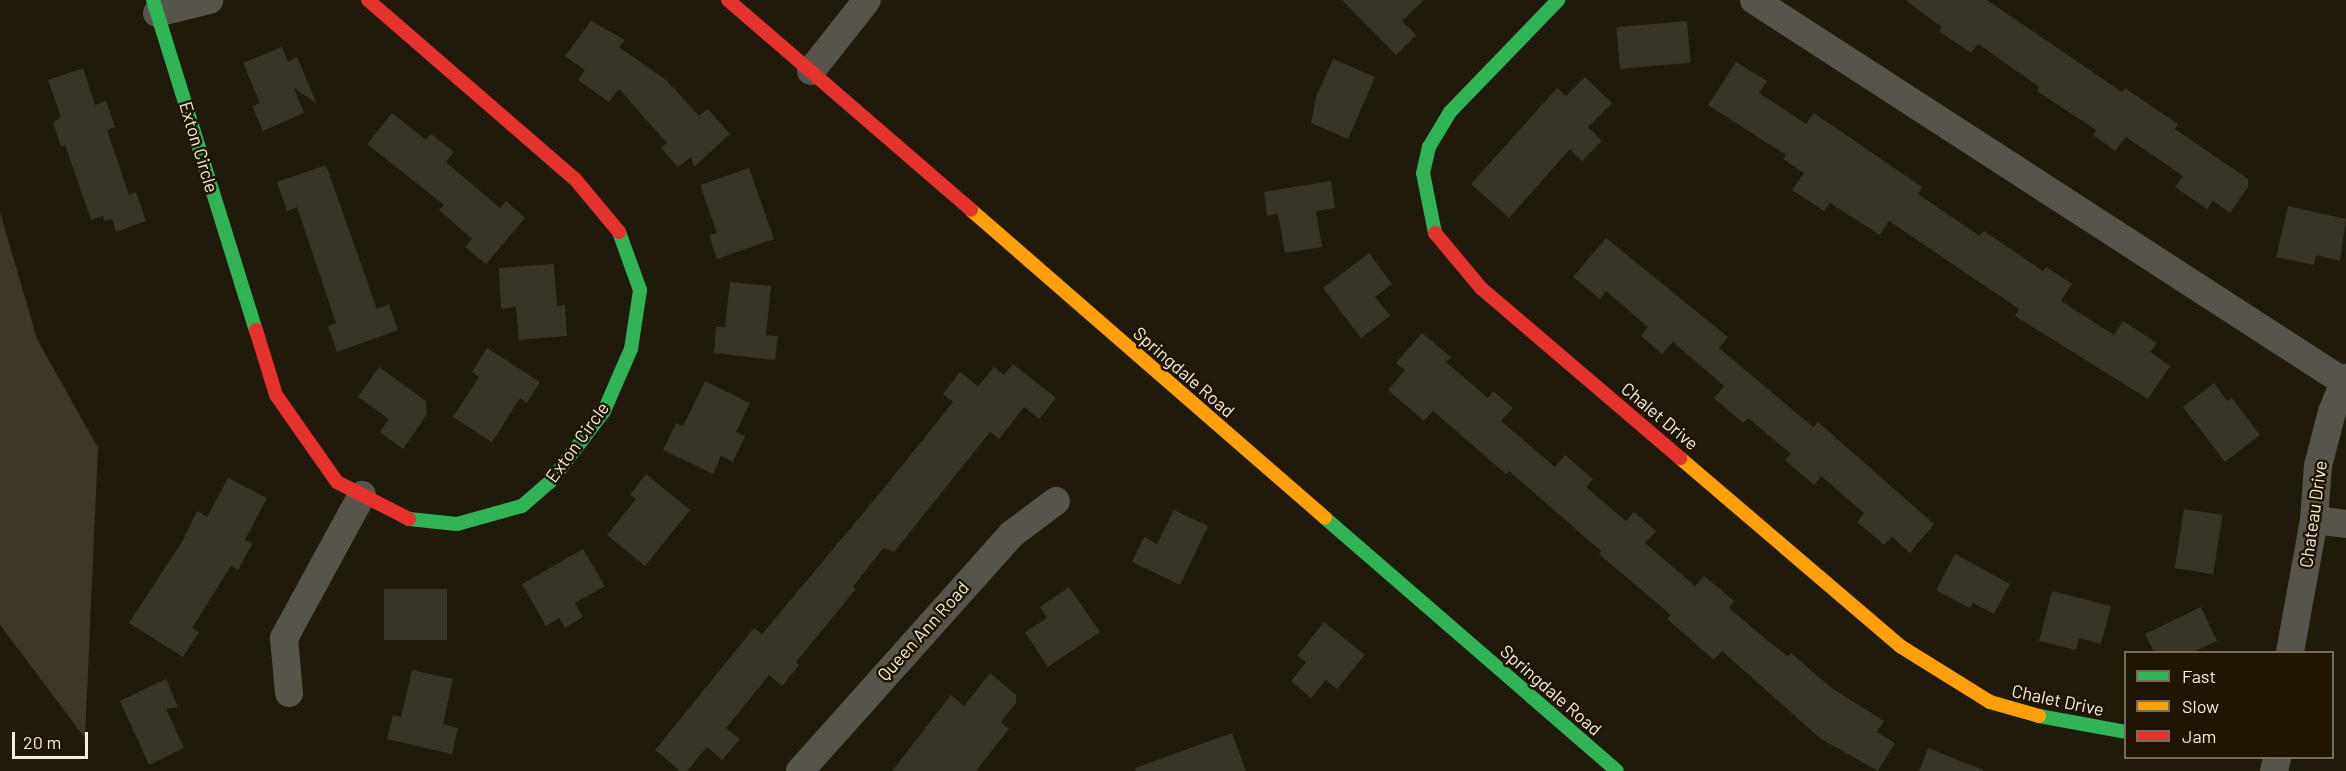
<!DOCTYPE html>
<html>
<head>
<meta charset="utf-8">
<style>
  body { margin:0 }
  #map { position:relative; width:2346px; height:771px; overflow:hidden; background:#1f1a0a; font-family:Barlow,sans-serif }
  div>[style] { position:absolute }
  .green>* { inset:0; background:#3e3726 }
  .building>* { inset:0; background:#383427; transform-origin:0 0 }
  .street>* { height:28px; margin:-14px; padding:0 14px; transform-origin:14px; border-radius:14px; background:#56544b }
  .fast>* { height:14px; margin:-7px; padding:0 7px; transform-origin:7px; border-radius:7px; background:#30b455 }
  .slow>* { height:14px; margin:-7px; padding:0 7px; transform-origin:7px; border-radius:7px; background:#ff9f0a }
  .jam>* { height:14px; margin:-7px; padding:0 7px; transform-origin:7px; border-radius:7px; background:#e5322d }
  span { translate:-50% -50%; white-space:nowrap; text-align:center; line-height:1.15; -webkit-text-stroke:5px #1f1500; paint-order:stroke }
  .street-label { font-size:18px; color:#f6efde }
  .legend { position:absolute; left:2124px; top:651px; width:210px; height:108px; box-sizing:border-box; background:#1f1500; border:2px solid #756c59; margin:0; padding:8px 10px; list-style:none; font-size:18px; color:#f6efde }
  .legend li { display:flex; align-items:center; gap:12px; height:30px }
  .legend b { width:30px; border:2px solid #756c59 }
  .scale { position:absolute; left:12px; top:732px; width:76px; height:27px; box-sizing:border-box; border:3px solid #f6efde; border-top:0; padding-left:8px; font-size:18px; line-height:21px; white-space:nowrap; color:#f6efde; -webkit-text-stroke:4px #1f1500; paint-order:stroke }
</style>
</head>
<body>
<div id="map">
  <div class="green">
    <div style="clip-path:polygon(0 212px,37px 339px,98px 448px,85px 738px,0 625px)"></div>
  </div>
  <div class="building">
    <div style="clip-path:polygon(1342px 0,1424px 0,1402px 21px,1416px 35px,1396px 55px)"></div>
    <div style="clip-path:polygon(1905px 0,1987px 0,2122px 92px,2125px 88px,2178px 124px,2175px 129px,2248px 179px,2248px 187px,2230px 213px,2213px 201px,2207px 209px,2175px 187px,2183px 176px,2126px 137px,2115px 151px,2093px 135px,2096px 130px,2037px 91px,2039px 87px,2021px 74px,1978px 44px,1971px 53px,1939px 31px,1942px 27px)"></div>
    <div style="clip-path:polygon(591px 21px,625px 40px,619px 47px,666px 80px,699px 116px,708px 109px,730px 134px,694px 167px,691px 157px,678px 167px,661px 148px,667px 143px,619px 89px,609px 102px,578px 80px,585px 70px,565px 56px)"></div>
    <div style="left:1687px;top:21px;width:42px;height:71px;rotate:85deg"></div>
    <div style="clip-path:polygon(282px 47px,288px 62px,297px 57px,317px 104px,294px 88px,304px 113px,263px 131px,252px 106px,260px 103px,243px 63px)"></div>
    <div style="clip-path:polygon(1333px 59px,1375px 77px,1348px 139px,1311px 123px,1316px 97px)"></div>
    <div style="clip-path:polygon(1736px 62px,1767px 81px,1759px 93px,1806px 124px,1814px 113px,1922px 187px,1918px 194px,1980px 236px,1984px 231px,2043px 271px,2046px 267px,2072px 284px,2061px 301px,2114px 335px,2123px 321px,2157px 343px,2150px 352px,2170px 366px,2148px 399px,2015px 316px,2019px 309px,1889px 221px,1880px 235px,1830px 203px,1824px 211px,1792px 190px,1804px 173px,1783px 159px,1786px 155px,1708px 105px)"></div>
    <div style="clip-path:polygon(83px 68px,95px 105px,106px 101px,115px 127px,107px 130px,129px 195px,136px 192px,146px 221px,116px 232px,112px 219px,104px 221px,103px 216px,91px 220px,65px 145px,61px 146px,53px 123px,61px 117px,48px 80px)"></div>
    <div style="clip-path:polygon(1585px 77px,1612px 103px,1588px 127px,1602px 141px,1582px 161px,1570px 149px,1509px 218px,1471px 184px,1557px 88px,1566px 96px)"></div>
    <div style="clip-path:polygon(392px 113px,426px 140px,431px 134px,454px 152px,446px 162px,500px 208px,506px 201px,525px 218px,486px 264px,465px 247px,472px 239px,439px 210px,444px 205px,367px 144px)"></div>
    <div style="clip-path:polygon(326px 165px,377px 309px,389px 304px,398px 330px,337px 352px,328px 326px,336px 323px,297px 207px,287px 211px,277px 182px)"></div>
    <div style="clip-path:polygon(749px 168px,774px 239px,717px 259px,709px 235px,717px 233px,700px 185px)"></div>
    <div style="clip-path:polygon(1331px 181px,1335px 208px,1316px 211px,1322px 247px,1285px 253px,1278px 214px,1267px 216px,1264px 192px)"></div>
    <div style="clip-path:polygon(2288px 206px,2346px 219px,2340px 261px,2316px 255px,2314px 265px,2276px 257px)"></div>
    <div style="clip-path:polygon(1606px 238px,1728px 337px,1719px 348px,1813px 427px,1818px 422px,1934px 524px,1910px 553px,1892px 537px,1884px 545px,1857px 522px,1864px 513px,1821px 476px,1814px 485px,1785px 460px,1791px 454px,1748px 418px,1743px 423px,1714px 398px,1724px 386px,1673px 342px,1662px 354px,1641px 336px,1648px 327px,1606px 291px,1600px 299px,1573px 277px)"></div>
    <div style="clip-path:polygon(1369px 253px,1392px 284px,1375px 297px,1390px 316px,1361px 338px,1323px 288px)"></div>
    <div style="clip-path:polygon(554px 264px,557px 306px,565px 305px,567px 336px,519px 340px,516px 307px,501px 309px,499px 268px)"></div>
    <div style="clip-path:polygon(730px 282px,771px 286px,766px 335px,778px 336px,775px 360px,714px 353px,716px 327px,725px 327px)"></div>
    <div style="clip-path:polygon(1422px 333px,1451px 357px,1446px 362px,1488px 398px,1493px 391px,1513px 408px,1501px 421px,1555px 467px,1565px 455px,1593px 479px,1586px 487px,1626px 521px,1634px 512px,1656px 531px,1645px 543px,1695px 586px,1704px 576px,1734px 601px,1729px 608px,1768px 641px,1788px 656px,1791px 653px,1833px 689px,1884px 721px,1877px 732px,1895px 743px,1878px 771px,1821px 739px,1722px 651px,1714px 660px,1667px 619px,1671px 615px,1599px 554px,1601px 551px,1509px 471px,1506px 474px,1433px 411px,1424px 421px,1388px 390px,1405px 370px,1396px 363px)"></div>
    <div style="clip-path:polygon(487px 348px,540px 382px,527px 403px,520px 398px,492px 442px,453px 417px,479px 377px,472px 372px)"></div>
    <div style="clip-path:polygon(1013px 364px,1056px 398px,1039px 419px,1024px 407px,999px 439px,990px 432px,894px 552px,883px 548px,853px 587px,856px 589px,796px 662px,799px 665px,782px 686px,769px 675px,726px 728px,740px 739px,722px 760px,707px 747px,687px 771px,680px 771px,655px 750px,754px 628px,762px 634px,880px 493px,953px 402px,943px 394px,960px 372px,978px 386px,994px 367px,1004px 375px)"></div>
    <div style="clip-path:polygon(379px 367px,426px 401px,427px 414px,403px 449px,380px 432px,389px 419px,358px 397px)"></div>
    <div style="clip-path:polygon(705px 381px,750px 403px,736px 432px,745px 436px,733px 462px,721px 456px,713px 474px,663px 450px,676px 423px,683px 426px)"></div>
    <div style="clip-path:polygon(2214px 383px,2227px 401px,2232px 398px,2260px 435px,2225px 462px,2183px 407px)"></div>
    <div style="clip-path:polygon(646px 474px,690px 510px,645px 566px,607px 535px,636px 499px,630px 495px)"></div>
    <div style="clip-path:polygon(228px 478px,267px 498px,245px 540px,252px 544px,238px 570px,231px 566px,192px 628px,199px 632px,183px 657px,129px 623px,183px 540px,197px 511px,207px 517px)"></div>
    <div style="left:2184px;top:509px;width:39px;height:60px;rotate:9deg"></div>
    <div style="clip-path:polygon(1174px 510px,1208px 526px,1180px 585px,1132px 562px,1144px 537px,1157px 544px)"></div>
    <div style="clip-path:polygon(583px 549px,605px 586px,575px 603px,583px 617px,565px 628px,559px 618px,546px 626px,522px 584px)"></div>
    <div style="clip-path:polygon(1955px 554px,2010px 584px,1994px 614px,1973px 603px,1970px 608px,1936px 590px)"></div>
    <div style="clip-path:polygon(1069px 587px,1100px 632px,1048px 667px,1025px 632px,1047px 618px,1040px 607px)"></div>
    <div style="left:384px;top:589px;width:63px;height:51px"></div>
    <div style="clip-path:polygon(2052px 591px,2111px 606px,2101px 644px,2079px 638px,2076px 650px,2039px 641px)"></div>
    <div style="clip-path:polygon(2201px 607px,2217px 641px,2193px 652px,2154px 652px,2145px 634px)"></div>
    <div style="clip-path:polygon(1324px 622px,1365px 655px,1337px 689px,1326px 680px,1311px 698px,1291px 681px,1306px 662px,1297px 656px)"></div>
    <div style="clip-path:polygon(412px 670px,453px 679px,443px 724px,458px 728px,452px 754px,387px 739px,393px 715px,401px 717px)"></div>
    <div style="clip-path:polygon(990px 673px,1016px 695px,1016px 703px,1001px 722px,1009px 729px,976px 771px,892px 771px,951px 695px,964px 706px)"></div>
    <div style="clip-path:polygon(166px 679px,178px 707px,166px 709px,184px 748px,149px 765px,120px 701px)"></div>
    <div style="clip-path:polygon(1232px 733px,1246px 771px,1136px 771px,1135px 768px)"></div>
    <div style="clip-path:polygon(1928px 748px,1983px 770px,1983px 771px,1919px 771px)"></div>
  </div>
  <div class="street">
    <div style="left:1754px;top:0;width:703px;rotate:32.92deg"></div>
    <div style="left:157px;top:13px;width:54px;rotate:-14deg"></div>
    <div style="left:811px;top:71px;width:90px;rotate:-51.7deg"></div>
    <div style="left:2314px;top:520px;width:32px;rotate:7deg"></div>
    <div style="left:2290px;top:652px;width:134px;rotate:-79.7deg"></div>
    <div style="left:2314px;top:520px;width:54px;rotate:-85.8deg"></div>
    <div style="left:2318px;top:466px;width:56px;rotate:-75.5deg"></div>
    <div style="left:2332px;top:412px;width:37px;rotate:-68deg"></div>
    <div style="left:289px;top:693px;width:55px;rotate:-95.2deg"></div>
    <div style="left:284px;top:638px;width:163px;rotate:-61.4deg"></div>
    <div style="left:800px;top:771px;width:318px;rotate:-48.2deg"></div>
    <div style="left:1012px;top:534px;width:55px;rotate:-36.9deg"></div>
    <div style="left:2274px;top:771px;width:13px;rotate:-77deg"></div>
  </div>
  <div class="fast">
    <div style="left:153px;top:0;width:346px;rotate:72.7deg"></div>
    <div style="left:1435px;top:233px;width:61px;rotate:-101.3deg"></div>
    <div style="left:1423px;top:173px;width:27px;rotate:-77deg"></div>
    <div style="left:1429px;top:147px;width:41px;rotate:-59deg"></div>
    <div style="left:1450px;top:112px;width:156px;rotate:-46deg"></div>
    <div style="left:1325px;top:518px;width:386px;rotate:40.9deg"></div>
    <div style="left:409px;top:519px;width:48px;rotate:5.9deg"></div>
    <div style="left:457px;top:524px;width:67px;rotate:-15.5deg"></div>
    <div style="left:522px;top:506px;width:37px;rotate:-41deg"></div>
    <div style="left:550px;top:482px;width:89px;rotate:-52.7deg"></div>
    <div style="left:604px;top:411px;width:68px;rotate:-66.5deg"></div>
    <div style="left:631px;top:349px;width:60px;rotate:-81.3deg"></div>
    <div style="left:640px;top:290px;width:62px;rotate:-109.9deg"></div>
    <div style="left:2039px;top:716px;width:88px;rotate:10.4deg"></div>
  </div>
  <div class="slow">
    <div style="left:971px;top:210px;width:469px;rotate:41deg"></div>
    <div style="left:1680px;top:458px;width:289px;rotate:40.5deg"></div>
    <div style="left:1900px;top:646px;width:106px;rotate:31.9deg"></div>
    <div style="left:1990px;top:702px;width:51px;rotate:15.9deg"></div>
  </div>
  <div class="jam">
    <div style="left:368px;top:0;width:274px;rotate:40.9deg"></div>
    <div style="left:575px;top:179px;width:69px;rotate:50.3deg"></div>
    <div style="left:728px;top:0;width:321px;rotate:40.8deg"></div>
    <div style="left:1435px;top:233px;width:72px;rotate:50.1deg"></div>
    <div style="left:1481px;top:288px;width:262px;rotate:40.5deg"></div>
    <div style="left:256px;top:330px;width:68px;rotate:72.9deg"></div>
    <div style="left:276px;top:395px;width:106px;rotate:55deg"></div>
    <div style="left:337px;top:482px;width:81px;rotate:27.2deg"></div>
  </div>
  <div class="street-label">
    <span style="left:199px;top:147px;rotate:73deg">Exton Circle</span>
    <span style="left:1184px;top:372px;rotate:41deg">Springdale Road</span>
    <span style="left:1660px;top:416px;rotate:40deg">Chalet Drive</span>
    <span style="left:577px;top:442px;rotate:-54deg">Exton Circle</span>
    <span style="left:2313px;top:514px;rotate:-82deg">Chateau Drive</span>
    <span style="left:923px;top:631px;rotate:-48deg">Queen Ann Road</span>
    <span style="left:1551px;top:690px;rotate:41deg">Springdale Road</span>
    <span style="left:2058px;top:700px;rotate:12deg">Chalet Drive</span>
  </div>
  <ul class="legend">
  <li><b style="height:8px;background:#30b455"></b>Fast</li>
  <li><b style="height:8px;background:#ff9f0a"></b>Slow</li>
  <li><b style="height:8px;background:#e5322d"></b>Jam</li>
  </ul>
  <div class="scale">20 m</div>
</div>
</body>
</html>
